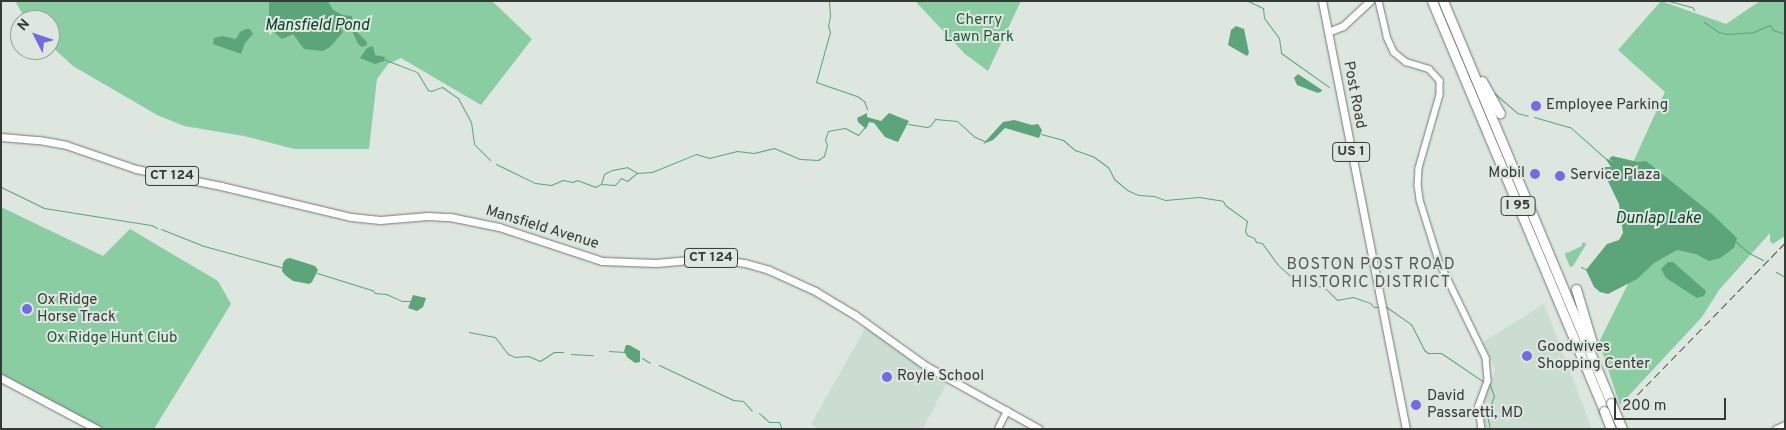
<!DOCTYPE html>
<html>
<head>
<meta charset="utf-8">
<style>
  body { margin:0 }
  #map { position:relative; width:1786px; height:430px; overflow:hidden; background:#dde7e0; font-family:Overpass,sans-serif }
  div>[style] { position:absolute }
  .built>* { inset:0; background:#cbdcd1 }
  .green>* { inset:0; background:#8bcda3 }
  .water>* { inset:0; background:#5ca479 }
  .stream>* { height:1px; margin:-0.5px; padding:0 0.5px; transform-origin:0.5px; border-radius:0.5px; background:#5ca479 }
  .roads { filter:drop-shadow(0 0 1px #707973) drop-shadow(0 0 1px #707973) }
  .minor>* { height:5.5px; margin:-2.75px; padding:0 2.75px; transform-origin:2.75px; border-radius:2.75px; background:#fff }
  .major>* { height:7px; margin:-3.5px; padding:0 3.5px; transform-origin:3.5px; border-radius:3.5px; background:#fff }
  .highway>* { height:9px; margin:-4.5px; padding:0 4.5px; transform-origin:4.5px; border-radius:4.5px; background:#fff }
  .rail>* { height:1px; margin-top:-0.5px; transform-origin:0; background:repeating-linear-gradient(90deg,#484c49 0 8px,transparent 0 12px) }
  .bridges { filter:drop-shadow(0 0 1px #707973) drop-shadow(0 0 1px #707973) }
  .highway-bridge>* { height:9px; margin:-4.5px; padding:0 4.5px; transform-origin:4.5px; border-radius:4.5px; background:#fff }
  .dots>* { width:14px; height:14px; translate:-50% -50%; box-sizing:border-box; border:2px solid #dde7e0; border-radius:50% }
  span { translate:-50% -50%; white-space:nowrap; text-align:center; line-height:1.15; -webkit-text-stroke:4px #dde7e0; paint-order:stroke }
  .shield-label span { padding:1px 4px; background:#dde7e0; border:1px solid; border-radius:4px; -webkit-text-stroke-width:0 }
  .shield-label { font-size:14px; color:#363a37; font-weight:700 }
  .park-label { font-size:15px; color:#215739 }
  .street-label { font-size:15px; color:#363a37 }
  .poi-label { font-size:15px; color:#363a37 }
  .left { translate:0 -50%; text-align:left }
  .right { translate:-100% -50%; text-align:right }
  .water-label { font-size:16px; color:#0a4428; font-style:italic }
  .neighbourhood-label { font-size:16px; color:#515953; letter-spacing:1px }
  .frame { position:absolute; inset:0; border:2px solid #363a37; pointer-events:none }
  .north { position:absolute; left:10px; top:10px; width:50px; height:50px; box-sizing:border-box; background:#dde7e0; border:1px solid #9aa29c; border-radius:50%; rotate:311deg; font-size:14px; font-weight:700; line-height:20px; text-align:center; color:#363a37 }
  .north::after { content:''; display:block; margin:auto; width:18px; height:22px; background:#736ae4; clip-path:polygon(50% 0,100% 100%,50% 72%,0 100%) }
  .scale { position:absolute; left:1614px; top:398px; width:112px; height:22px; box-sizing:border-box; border:2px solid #363a37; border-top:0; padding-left:6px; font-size:15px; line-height:18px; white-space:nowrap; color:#363a37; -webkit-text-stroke:4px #dde7e0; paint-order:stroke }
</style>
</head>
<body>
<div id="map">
  <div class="built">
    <div style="clip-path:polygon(1544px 304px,1592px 429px,1486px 429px,1482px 410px,1484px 398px,1495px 370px,1483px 342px)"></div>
    <div style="clip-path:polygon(866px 327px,946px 384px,923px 429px,819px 429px,811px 424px)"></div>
  </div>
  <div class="green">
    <div style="clip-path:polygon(15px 1px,492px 1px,532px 39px,481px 105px,401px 58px,388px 64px,377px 79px,369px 149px,294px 149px,244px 136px,184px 126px,157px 115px,73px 66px,50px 45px,50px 20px,26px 20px)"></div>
    <div style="clip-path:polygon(915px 1px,1021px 1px,988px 71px,965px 54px)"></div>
    <div style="clip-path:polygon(1661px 1px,1726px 24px,1760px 1px,1785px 1px,1785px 236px,1773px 244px,1770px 241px,1770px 233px,1719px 290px,1702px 317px,1620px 405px,1599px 342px,1655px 230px,1626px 178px,1665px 92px,1618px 50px)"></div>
    <div style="clip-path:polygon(1px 207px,103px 256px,130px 229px,218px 281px,231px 304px,154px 429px,103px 429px,1px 374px)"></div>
    <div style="clip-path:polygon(1585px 242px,1584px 244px,1587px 243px,1573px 266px,1570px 267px,1565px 255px,1566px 251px,1567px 253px,1582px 246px,1582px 243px)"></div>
  </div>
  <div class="water">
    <div style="clip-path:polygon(269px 1px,328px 1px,333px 10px,343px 15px,352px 16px,353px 28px,367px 42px,367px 45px,362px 47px,358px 44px,352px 31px,341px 22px,339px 25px,343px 32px,330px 47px,323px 51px,304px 49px,293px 34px,282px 39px,276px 34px,269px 16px)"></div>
    <div style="clip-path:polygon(1236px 26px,1244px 29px,1249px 53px,1247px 56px,1228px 45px,1231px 30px)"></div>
    <div style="clip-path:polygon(246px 29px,250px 29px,253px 34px,245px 43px,241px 54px,213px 44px,214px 38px,222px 36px,236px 39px,240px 32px)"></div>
    <div style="clip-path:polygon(373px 46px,375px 55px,385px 57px,384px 61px,375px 64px,360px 58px,367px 48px)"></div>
    <div style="clip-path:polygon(1298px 74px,1322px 90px,1322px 91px,1318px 93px,1297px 85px,1294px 78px)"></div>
    <div style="clip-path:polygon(867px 113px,867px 117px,881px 121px,889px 113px,909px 121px,898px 142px,895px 141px,885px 137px,874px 123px,869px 122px,866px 129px,858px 122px,857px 118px)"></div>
    <div style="clip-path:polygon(1014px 120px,1032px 125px,1038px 124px,1042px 130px,1039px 138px,1005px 128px,993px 140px,983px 144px,1003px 122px)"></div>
    <div style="clip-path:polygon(1612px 156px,1638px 162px,1646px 161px,1712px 214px,1737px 238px,1734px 248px,1720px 258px,1709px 261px,1696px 254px,1677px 250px,1654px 263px,1637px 279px,1608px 294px,1600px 292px,1594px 287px,1586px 270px,1607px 244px,1619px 240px,1623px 233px,1619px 204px,1604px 173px,1605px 167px,1611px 167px,1605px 158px,1614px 162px,1609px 159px)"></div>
    <div style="clip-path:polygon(290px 258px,315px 266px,318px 270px,312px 282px,309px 284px,293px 281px,285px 275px,282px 271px,283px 263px,286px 259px)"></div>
    <div style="clip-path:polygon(1668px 262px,1673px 262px,1706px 291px,1704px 296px,1697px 298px,1666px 278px,1661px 269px)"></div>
    <div style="clip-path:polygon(413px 295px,426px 298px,423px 307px,417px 311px,408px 308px)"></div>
    <div style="clip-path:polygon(626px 345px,629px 345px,640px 351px,640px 362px,635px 363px,627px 357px,624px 351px)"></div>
  </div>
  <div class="stream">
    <div style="left:829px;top:1px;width:15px;rotate:86deg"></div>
    <div style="left:830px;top:16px;width:10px;rotate:101deg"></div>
    <div style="left:828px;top:26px;width:6px;rotate:72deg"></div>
    <div style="left:830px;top:32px;width:52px;rotate:105.6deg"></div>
    <div style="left:816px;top:82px;width:43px;rotate:18.9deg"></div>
    <div style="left:857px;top:96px;width:9px;rotate:36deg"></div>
    <div style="left:864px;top:101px;width:9px;rotate:69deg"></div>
    <div style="left:1248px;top:1px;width:17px;rotate:25deg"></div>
    <div style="left:1263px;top:8px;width:10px;rotate:84deg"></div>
    <div style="left:1264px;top:18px;width:25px;rotate:53deg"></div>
    <div style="left:1279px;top:38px;width:15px;rotate:82deg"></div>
    <div style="left:1281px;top:53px;width:59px;rotate:35.3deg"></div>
    <div style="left:1669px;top:1px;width:24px;rotate:15deg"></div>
    <div style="left:1692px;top:7px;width:4px;rotate:56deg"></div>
    <div style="left:1704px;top:22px;width:18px;rotate:34deg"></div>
    <div style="left:1719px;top:32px;width:8px;rotate:14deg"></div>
    <div style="left:1727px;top:34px;width:26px;rotate:-4deg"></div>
    <div style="left:1753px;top:32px;width:18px;rotate:-22deg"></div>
    <div style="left:1770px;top:25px;width:6px;rotate:59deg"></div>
    <div style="left:1773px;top:30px;width:13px;rotate:18deg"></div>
    <div style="left:383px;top:59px;width:36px;rotate:21deg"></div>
    <div style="left:417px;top:72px;width:21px;rotate:59deg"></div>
    <div style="left:428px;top:90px;width:3px;rotate:18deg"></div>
    <div style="left:431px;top:91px;width:12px;rotate:-20deg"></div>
    <div style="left:442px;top:87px;width:19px;rotate:35deg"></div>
    <div style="left:458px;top:98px;width:27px;rotate:62deg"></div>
    <div style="left:471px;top:122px;width:22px;rotate:82deg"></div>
    <div style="left:474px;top:144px;width:23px;rotate:45deg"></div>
    <div style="left:1493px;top:92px;width:32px;rotate:41deg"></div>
    <div style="left:1517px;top:113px;width:11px;rotate:15deg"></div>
    <div style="left:1534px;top:117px;width:37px;rotate:16deg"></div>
    <div style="left:1570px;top:127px;width:47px;rotate:41.5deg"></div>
    <div style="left:908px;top:124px;width:19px;rotate:9deg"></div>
    <div style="left:927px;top:127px;width:3px;rotate:-18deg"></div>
    <div style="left:930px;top:126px;width:9px;rotate:-54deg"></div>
    <div style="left:935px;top:119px;width:22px;rotate:5deg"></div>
    <div style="left:957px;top:121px;width:24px;rotate:42deg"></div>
    <div style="left:975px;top:137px;width:10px;rotate:24deg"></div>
    <div style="left:1041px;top:134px;width:23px;rotate:15deg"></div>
    <div style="left:1063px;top:140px;width:16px;rotate:40deg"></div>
    <div style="left:1075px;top:150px;width:20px;rotate:20deg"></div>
    <div style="left:1094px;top:157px;width:17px;rotate:36deg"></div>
    <div style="left:1108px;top:167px;width:13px;rotate:63deg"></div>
    <div style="left:1114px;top:179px;width:17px;rotate:40deg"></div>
    <div style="left:1127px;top:190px;width:12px;rotate:24deg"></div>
    <div style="left:1138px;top:195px;width:16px;rotate:4deg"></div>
    <div style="left:1154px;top:196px;width:12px;rotate:20deg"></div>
    <div style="left:1165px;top:200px;width:34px;rotate:-5deg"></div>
    <div style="left:1199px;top:197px;width:24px;rotate:9deg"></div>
    <div style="left:1223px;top:201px;width:4px;rotate:63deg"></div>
    <div style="left:1225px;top:205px;width:27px;rotate:36deg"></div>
    <div style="left:1247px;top:221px;width:10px;rotate:101deg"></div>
    <div style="left:1245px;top:231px;width:4px;rotate:63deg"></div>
    <div style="left:1247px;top:235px;width:8px;rotate:23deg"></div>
    <div style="left:1254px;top:238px;width:4px;rotate:63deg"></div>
    <div style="left:1256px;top:242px;width:6px;rotate:9deg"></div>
    <div style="left:1262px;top:243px;width:26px;rotate:54deg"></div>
    <div style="left:1277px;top:264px;width:24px;rotate:42deg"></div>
    <div style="left:1295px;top:280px;width:9px;rotate:32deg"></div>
    <div style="left:1303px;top:285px;width:21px;rotate:5deg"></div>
    <div style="left:1324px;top:287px;width:18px;rotate:45deg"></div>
    <div style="left:1337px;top:300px;width:16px;rotate:-11deg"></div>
    <div style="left:1353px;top:297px;width:18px;rotate:19deg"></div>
    <div style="left:1370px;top:303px;width:6px;rotate:45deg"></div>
    <div style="left:1374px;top:307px;width:5px"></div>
    <div style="left:496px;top:164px;width:43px;rotate:26deg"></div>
    <div style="left:535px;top:183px;width:16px;rotate:7deg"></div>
    <div style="left:551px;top:185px;width:13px;rotate:-23deg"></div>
    <div style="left:563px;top:180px;width:10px;rotate:11deg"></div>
    <div style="left:573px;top:182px;width:4px;rotate:-27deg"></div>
    <div style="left:577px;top:180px;width:19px;rotate:21deg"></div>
    <div style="left:595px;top:187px;width:7px;rotate:-27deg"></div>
    <div style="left:601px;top:184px;width:10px;rotate:-73deg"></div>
    <div style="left:604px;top:174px;width:9px;rotate:-27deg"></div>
    <div style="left:612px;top:170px;width:15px;rotate:-11deg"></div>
    <div style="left:627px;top:167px;width:12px;rotate:31deg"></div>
    <div style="left:637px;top:173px;width:15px;rotate:-4deg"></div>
    <div style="left:652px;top:172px;width:48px;rotate:-22.2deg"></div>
    <div style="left:696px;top:154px;width:14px;rotate:17deg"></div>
    <div style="left:709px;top:158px;width:29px;rotate:-14deg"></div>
    <div style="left:737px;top:151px;width:17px;rotate:7deg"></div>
    <div style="left:754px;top:153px;width:21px;rotate:-14deg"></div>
    <div style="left:774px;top:148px;width:28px;rotate:23deg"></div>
    <div style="left:800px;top:159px;width:18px;rotate:3deg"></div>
    <div style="left:818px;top:160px;width:7px;rotate:-34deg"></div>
    <div style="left:824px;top:156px;width:11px;rotate:-75deg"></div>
    <div style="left:827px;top:145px;width:5px;rotate:-112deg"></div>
    <div style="left:825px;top:140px;width:9px;rotate:-72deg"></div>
    <div style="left:828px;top:131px;width:17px;rotate:-10deg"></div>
    <div style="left:845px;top:128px;width:15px;rotate:28deg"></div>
    <div style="left:858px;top:135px;width:11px;rotate:-49deg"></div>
    <div style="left:601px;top:184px;width:14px;rotate:4deg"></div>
    <div style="left:615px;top:185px;width:9px;rotate:-49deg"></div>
    <div style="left:621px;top:178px;width:7px;rotate:27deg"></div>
    <div style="left:627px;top:181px;width:13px;rotate:-39deg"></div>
    <div style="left:1px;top:187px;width:48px;rotate:26deg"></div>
    <div style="left:44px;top:208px;width:108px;rotate:9deg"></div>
    <div style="left:151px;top:225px;width:7px;rotate:27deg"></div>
    <div style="left:161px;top:229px;width:46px;rotate:21.6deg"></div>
    <div style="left:204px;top:246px;width:83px;rotate:15.4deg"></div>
    <div style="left:1735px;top:241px;width:18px;rotate:41deg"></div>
    <div style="left:1749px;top:253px;width:16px;rotate:27deg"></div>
    <div style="left:1581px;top:267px;width:7px;rotate:27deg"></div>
    <div style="left:1776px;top:272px;width:10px;rotate:29deg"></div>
    <div style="left:317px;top:273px;width:58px;rotate:17.2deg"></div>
    <div style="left:372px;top:290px;width:4px;rotate:45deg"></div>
    <div style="left:375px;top:293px;width:11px;rotate:5deg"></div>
    <div style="left:386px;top:294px;width:17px;rotate:24deg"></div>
    <div style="left:402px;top:301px;width:8px"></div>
    <div style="left:1385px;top:306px;width:32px;rotate:35deg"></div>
    <div style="left:1411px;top:324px;width:29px;rotate:63deg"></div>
    <div style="left:1424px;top:350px;width:5px;rotate:37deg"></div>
    <div style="left:1428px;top:353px;width:13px"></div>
    <div style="left:1441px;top:353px;width:52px;rotate:34deg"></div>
    <div style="left:469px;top:332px;width:26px;rotate:11deg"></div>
    <div style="left:495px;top:337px;width:21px;rotate:53deg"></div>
    <div style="left:508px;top:354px;width:8px;rotate:23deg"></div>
    <div style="left:515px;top:357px;width:13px;rotate:-4deg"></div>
    <div style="left:528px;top:356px;width:13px;rotate:23deg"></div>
    <div style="left:540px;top:361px;width:17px;rotate:-33deg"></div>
    <div style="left:554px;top:352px;width:9px"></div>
    <div style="left:609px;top:351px;width:16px;rotate:4deg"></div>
    <div style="left:571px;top:354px;width:22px;rotate:3deg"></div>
    <div style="left:642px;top:358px;width:9px;rotate:32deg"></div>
    <div style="left:659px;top:365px;width:82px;rotate:25.3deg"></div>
    <div style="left:733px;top:400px;width:10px;rotate:6deg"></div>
    <div style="left:743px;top:401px;width:13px;rotate:48deg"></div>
    <div style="left:759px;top:413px;width:13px;rotate:42deg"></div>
    <div style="left:769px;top:422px;width:10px"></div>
    <div style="left:779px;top:422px;width:8px;rotate:67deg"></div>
    <div style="left:1490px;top:429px;width:14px;rotate:-102deg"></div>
    <div style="left:1487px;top:415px;width:20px;rotate:-70deg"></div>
    <div style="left:1494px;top:396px;width:12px;rotate:-110deg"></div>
  </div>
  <div class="roads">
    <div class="minor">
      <div style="left:1379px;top:1px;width:37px;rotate:77deg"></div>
      <div style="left:1387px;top:37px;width:17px;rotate:65deg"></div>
      <div style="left:1394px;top:52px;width:16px;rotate:40deg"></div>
      <div style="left:1406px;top:62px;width:24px;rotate:17deg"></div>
      <div style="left:1429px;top:69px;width:16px;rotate:47deg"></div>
      <div style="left:1440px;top:81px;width:14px;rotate:90deg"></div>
      <div style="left:1440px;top:95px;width:76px;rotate:106deg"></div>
      <div style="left:1419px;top:168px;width:17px;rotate:93deg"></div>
      <div style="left:1418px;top:185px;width:15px;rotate:82deg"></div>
      <div style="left:1420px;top:200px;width:64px;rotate:72.7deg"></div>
      <div style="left:1439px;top:261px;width:108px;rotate:64.1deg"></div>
      <div style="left:1486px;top:358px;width:23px;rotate:85deg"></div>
      <div style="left:1488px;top:381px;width:27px;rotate:110deg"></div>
      <div style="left:1479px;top:406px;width:23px;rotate:83deg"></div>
      <div style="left:998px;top:429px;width:20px;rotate:-63deg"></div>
    </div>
    <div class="major">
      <div style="left:1322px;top:1px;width:436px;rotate:78.9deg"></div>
      <div style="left:1328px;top:32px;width:16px;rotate:-22deg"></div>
      <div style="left:1343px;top:26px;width:37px;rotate:-43deg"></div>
      <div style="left:1px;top:137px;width:38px;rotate:5deg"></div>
      <div style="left:39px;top:140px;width:27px;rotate:10deg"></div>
      <div style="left:66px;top:145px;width:74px;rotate:18.9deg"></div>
      <div style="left:136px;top:169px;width:87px;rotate:11.3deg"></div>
      <div style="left:221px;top:186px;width:134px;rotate:13.4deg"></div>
      <div style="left:351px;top:217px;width:29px;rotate:6deg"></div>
      <div style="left:380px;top:220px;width:48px;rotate:-4.8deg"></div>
      <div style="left:428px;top:216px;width:22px;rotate:3deg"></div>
      <div style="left:450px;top:217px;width:50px;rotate:11.5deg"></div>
      <div style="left:499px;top:227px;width:108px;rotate:18.3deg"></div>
      <div style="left:602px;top:261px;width:54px;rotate:2.1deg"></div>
      <div style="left:656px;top:263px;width:56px;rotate:-5.1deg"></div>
      <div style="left:712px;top:258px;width:33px;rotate:9deg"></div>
      <div style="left:745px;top:263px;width:25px;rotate:16deg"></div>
      <div style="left:769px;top:270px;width:51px;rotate:24.5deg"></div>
      <div style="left:815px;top:291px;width:47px;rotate:31deg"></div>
      <div style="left:855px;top:315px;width:87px;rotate:35.7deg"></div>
      <div style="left:926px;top:366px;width:129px;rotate:29.1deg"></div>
      <div style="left:1px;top:378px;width:109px;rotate:28deg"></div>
      <div style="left:1776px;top:429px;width:10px;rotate:-24deg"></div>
    </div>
    <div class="highway">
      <div style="left:1432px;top:1px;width:445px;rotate:67.2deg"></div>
      <div style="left:1443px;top:1px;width:436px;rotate:67.3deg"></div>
      <div style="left:1482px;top:81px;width:37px;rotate:61deg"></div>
      <div style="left:1576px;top:289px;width:59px;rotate:73.4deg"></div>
    </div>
  </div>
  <div class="rail">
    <div style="left:1604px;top:429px;width:260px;rotate:-45.8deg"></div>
  </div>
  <div class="bridges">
    <div class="highway-bridge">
      <div style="left:1611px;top:403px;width:28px;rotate:67deg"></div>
      <div style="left:1604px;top:411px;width:19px;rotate:69deg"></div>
    </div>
  </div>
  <div class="dots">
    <div style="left:1536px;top:106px;background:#736ae4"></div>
    <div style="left:1535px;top:174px;background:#736ae4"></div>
    <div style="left:1560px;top:176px;background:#736ae4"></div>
    <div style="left:27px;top:309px;background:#736ae4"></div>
    <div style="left:1527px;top:356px;background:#736ae4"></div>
    <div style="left:887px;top:377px;background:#736ae4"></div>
    <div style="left:1416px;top:405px;background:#736ae4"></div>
  </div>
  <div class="shield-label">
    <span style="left:1351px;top:152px">US 1</span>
    <span style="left:172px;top:176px">CT 124</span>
    <span style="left:1518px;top:206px">I 95</span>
    <span style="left:711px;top:258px">CT 124</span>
  </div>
  <div class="park-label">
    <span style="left:979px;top:29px">Cherry<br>Lawn Park</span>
    <span style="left:112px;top:339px">Ox Ridge Hunt Club</span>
  </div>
  <div class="street-label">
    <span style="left:1354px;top:95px;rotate:79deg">Post Road</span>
    <span style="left:542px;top:228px;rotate:17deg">Mansfield Avenue</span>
  </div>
  <div class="poi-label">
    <span class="left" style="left:1546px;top:106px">Employee Parking</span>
    <span class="right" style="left:1525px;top:174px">Mobil</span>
    <span class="left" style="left:1570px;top:176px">Service Plaza</span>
    <span class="left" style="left:37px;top:309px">Ox Ridge<br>Horse Track</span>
    <span class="left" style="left:1537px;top:356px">Goodwives<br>Shopping Center</span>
    <span class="left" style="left:897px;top:377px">Royle School</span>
    <span class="left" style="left:1427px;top:405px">David<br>Passaretti, MD</span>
  </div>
  <div class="water-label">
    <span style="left:317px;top:26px">Mansfield Pond</span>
    <span style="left:1658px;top:219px">Dunlap Lake</span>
  </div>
  <div class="neighbourhood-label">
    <span style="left:1371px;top:274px">BOSTON POST ROAD<br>HISTORIC DISTRICT</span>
  </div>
  <div class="frame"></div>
  <div class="north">N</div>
  <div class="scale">200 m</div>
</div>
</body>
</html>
